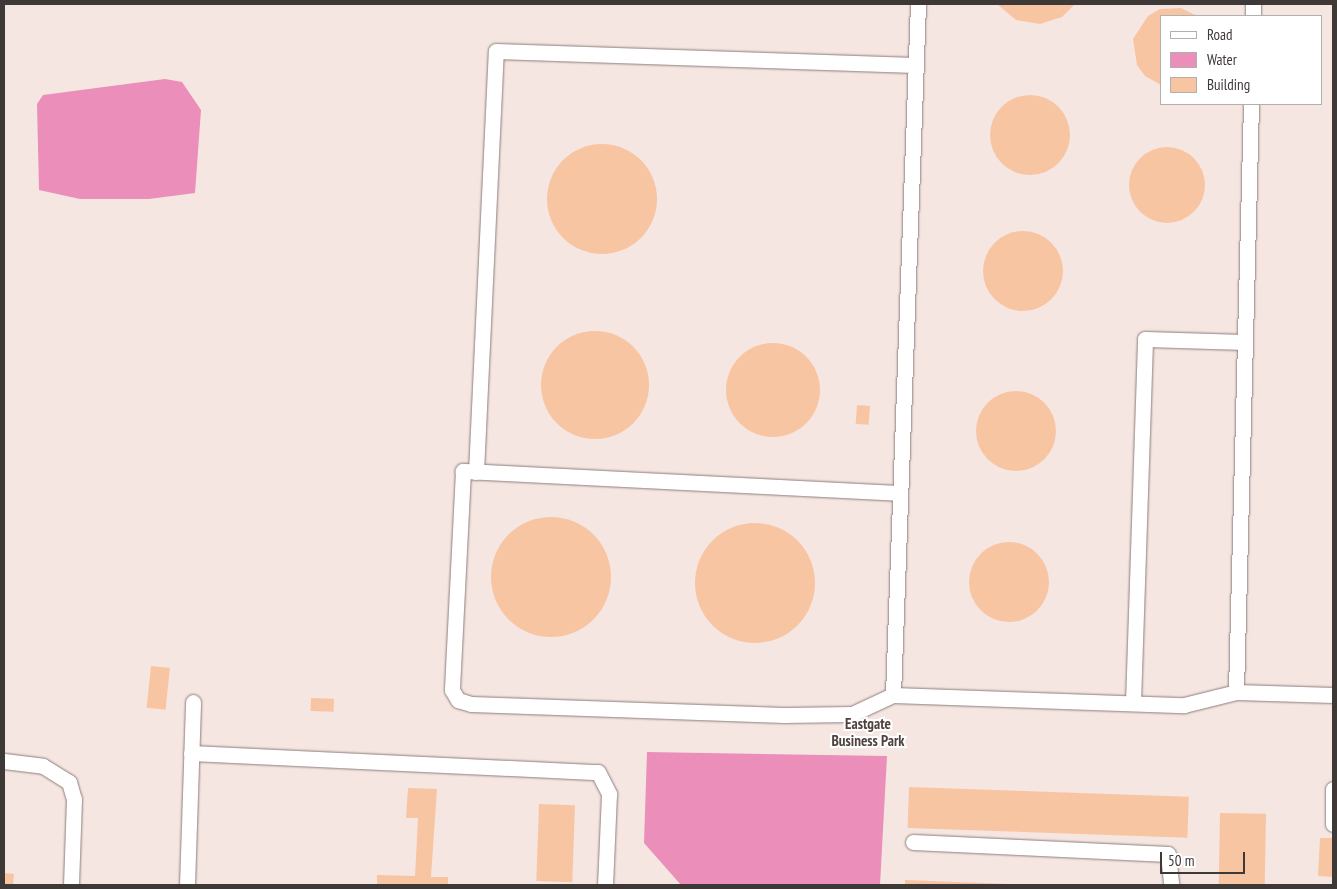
<!DOCTYPE html>
<html>
<head>
<meta charset="utf-8">
<style>
  body { margin:0 }
  #map { position:relative; width:1337px; height:889px; overflow:hidden; background:#f6e6e2; font-family:"PT Sans Narrow",sans-serif }
  div>[style] { position:absolute }
  .water>* { inset:0; background:#eb8eba }
  .building>* { inset:0; background:#f8c5a3; transform-origin:0 0 }
  .round { border-radius:50% }
  .roads { filter:drop-shadow(0 0 1px #8c7e7b) drop-shadow(0 0 1px #8c7e7b) }
  .minor>* { height:15px; margin:-7.5px; padding:0 7.5px; transform-origin:7.5px; border-radius:7.5px; background:#fff }
  span { translate:-50% -50%; white-space:nowrap; text-align:center; line-height:1.15; -webkit-text-stroke:4px #fff; paint-order:stroke }
  .neighbourhood-label { font-size:15px; color:#4f423f; font-weight:700 }
  .frame { position:absolute; inset:0; border:5px solid #3e3837; pointer-events:none }
  .legend { position:absolute; left:1160px; top:15px; width:162px; height:90px; box-sizing:border-box; background:#fff; border:1px solid #b2afaf; margin:0; padding:6px 9px; list-style:none; font-size:15px; color:#3e3837 }
  .legend li { display:flex; align-items:center; gap:10px; height:25px }
  .legend b { width:25px; border:1px solid #b2afaf }
  .scale { position:absolute; left:1160px; top:852px; width:85px; height:22px; box-sizing:border-box; border:2px solid #3e3837; border-top:0; padding-left:6px; font-size:15px; line-height:18px; white-space:nowrap; color:#3e3837; -webkit-text-stroke:4px #fff; paint-order:stroke }
</style>
</head>
<body>
<div id="map">
  <div class="water">
    <div style="clip-path:polygon(165px 79px,182px 82px,201px 110px,195px 193px,149px 199px,80px 199px,39px 190px,37px 104px,43px 95px)"></div>
    <div style="clip-path:polygon(647px 752px,887px 756px,880px 885px,681px 885px,644px 843px)"></div>
  </div>
  <div class="building">
    <div style="clip-path:polygon(997px 4px,1075px 4px,1062px 17px,1040px 24px,1016px 20px)"></div>
    <div style="clip-path:polygon(1181px 8px,1197px 16px,1161px 16px,1161px 85px,1145px 76px,1137px 65px,1133px 39px,1148px 16px,1160px 9px)"></div>
    <div class="round" style="left:990px;top:95px;width:80px;height:80px"></div>
    <div class="round" style="left:547px;top:144px;width:110px;height:110px"></div>
    <div class="round" style="left:1129px;top:147px;width:76px;height:76px"></div>
    <div class="round" style="left:983px;top:231px;width:80px;height:80px"></div>
    <div class="round" style="left:541px;top:331px;width:108px;height:108px"></div>
    <div class="round" style="left:726px;top:343px;width:94px;height:94px"></div>
    <div class="round" style="left:976px;top:391px;width:80px;height:80px"></div>
    <div style="left:857px;top:405px;width:13px;height:19px;rotate:4deg"></div>
    <div class="round" style="left:491px;top:517px;width:120px;height:120px"></div>
    <div class="round" style="left:695px;top:523px;width:120px;height:120px"></div>
    <div class="round" style="left:969px;top:542px;width:80px;height:80px"></div>
    <div style="left:151px;top:666px;width:19px;height:42px;rotate:6deg"></div>
    <div style="left:311px;top:698px;width:23px;height:13px;rotate:2deg"></div>
    <div style="left:909px;top:787px;width:280px;height:41px;rotate:2deg"></div>
    <div style="clip-path:polygon(408px 788px,437px 789px,431px 877px,448px 877px,448px 885px,377px 885px,377px 875px,415px 876px,418px 818px,406px 818px)"></div>
    <div style="left:539px;top:804px;width:36px;height:77px;rotate:2deg"></div>
    <div style="left:1220px;top:813px;width:46px;height:72px;rotate:1deg"></div>
    <div style="clip-path:polygon(1320px 838px,1333px 838px,1333px 877px,1318px 876px)"></div>
    <div style="clip-path:polygon(4px 873px,14px 874px,13px 885px,4px 885px)"></div>
    <div style="clip-path:polygon(905px 880px,1009px 884px,1009px 885px,905px 885px)"></div>
  </div>
  <div class="roads">
    <div class="minor">
      <div style="left:1253px;top:16px;width:12px;rotate:-90deg"></div>
      <div style="left:476px;top:472px;width:421px;rotate:-87.3deg"></div>
      <div style="left:496px;top:51px;width:419px;rotate:1.9deg"></div>
      <div style="left:900px;top:493px;width:438px;rotate:-177.1deg"></div>
      <div style="left:463px;top:471px;width:219px;rotate:92.9deg"></div>
      <div style="left:452px;top:690px;width:12px;rotate:59deg"></div>
      <div style="left:458px;top:700px;width:14px;rotate:17deg"></div>
      <div style="left:471px;top:704px;width:313px;rotate:2deg"></div>
      <div style="left:784px;top:715px;width:68px;rotate:-0.8deg"></div>
      <div style="left:852px;top:714px;width:45px;rotate:-24.9deg"></div>
      <div style="left:893px;top:695px;width:691px;rotate:-87.93deg"></div>
      <div style="left:1236px;top:692px;width:97px;rotate:1.8deg"></div>
      <div style="left:893px;top:695px;width:291px;rotate:2deg"></div>
      <div style="left:1184px;top:705px;width:54px;rotate:-14deg"></div>
      <div style="left:1236px;top:692px;width:588px;rotate:-88.54deg"></div>
      <div style="left:1133px;top:703px;width:364px;rotate:-88.1deg"></div>
      <div style="left:1145px;top:339px;width:100px;rotate:1.7deg"></div>
      <div style="left:191px;top:753px;width:407px;rotate:2.7deg"></div>
      <div style="left:598px;top:772px;width:25px;rotate:63deg"></div>
      <div style="left:609px;top:794px;width:91px;rotate:92.5deg"></div>
      <div style="left:4px;top:761px;width:39px;rotate:7deg"></div>
      <div style="left:43px;top:766px;width:31px;rotate:32deg"></div>
      <div style="left:69px;top:782px;width:18px;rotate:74deg"></div>
      <div style="left:74px;top:799px;width:86px;rotate:92deg"></div>
      <div style="left:1333px;top:789px;width:35px;rotate:90deg"></div>
      <div style="left:913px;top:842px;width:255px;rotate:2.7deg"></div>
      <div style="left:1168px;top:854px;width:31px;rotate:84deg"></div>
      <div style="left:187px;top:885px;width:183px;rotate:-88.1deg"></div>
    </div>
  </div>
  <div class="neighbourhood-label">
    <span style="left:868px;top:732px">Eastgate<br>Business Park</span>
  </div>
  <div class="frame"></div>
  <ul class="legend">
  <li><b style="height:6px;background:#fff"></b>Road</li>
  <li><b style="height:14px;background:#eb8eba"></b>Water</li>
  <li><b style="height:14px;background:#f8c5a3"></b>Building</li>
  </ul>
  <div class="scale">50 m</div>
</div>
</body>
</html>
